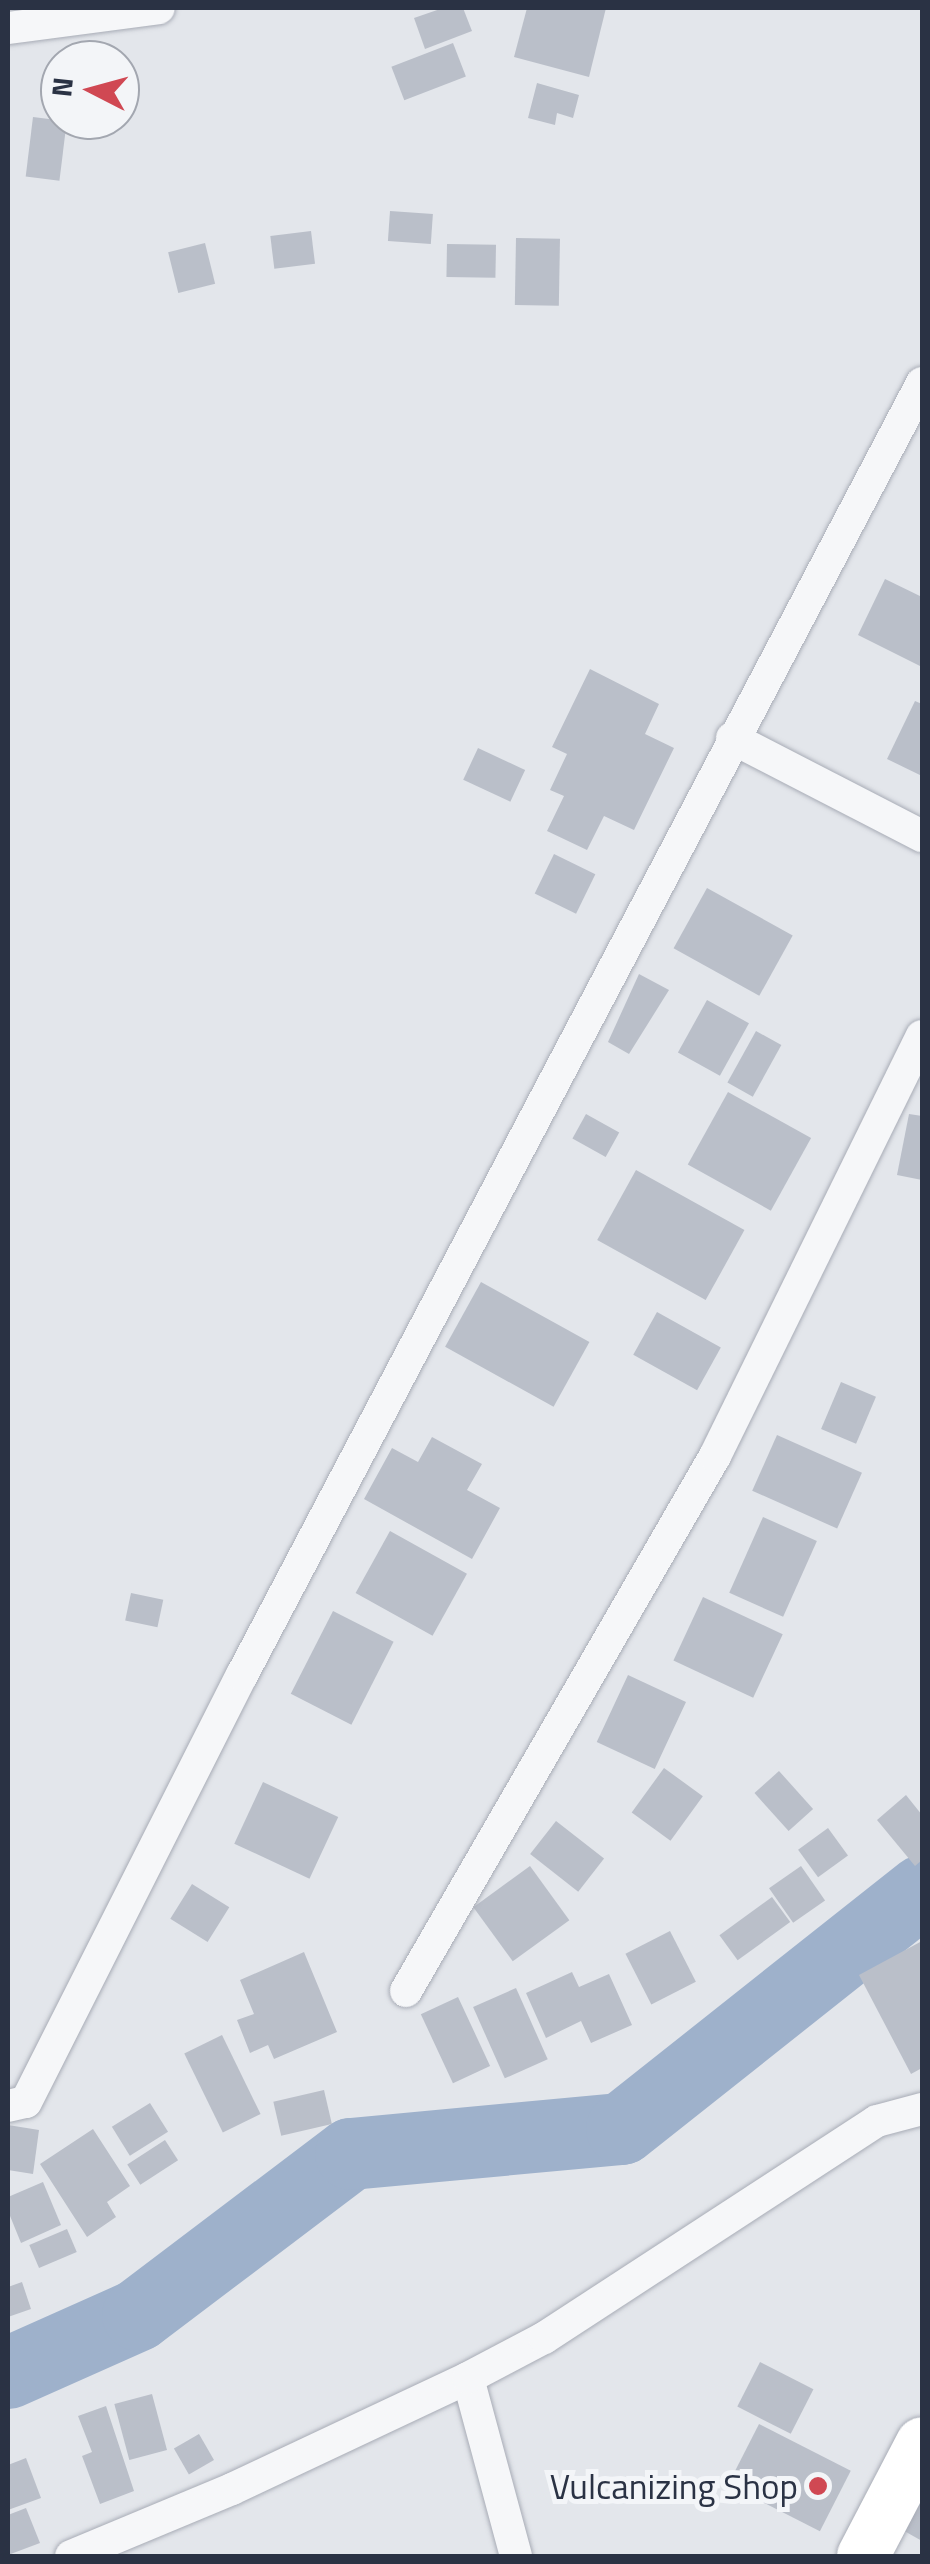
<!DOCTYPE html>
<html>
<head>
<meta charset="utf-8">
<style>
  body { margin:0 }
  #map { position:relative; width:930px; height:2564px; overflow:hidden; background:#e3e6eb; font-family:"Titillium Web",sans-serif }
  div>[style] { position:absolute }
  .river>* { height:72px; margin:-36px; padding:0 36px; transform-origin:36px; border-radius:36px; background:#9eb1cb }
  .building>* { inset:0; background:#babfc9; transform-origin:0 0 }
  .roads { filter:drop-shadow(0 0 2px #a8acb6) drop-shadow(0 0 2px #a8acb6) }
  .minor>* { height:32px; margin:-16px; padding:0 16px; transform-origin:16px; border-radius:16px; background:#f6f7f9 }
  .primary>* { height:52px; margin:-26px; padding:0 26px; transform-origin:26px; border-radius:26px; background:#fff }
  .dots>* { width:28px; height:28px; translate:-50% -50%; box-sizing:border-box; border:5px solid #f3f5f8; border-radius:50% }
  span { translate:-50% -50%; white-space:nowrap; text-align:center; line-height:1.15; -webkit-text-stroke:10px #f3f5f8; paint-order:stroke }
  .poi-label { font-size:35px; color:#2a3244 }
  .right { translate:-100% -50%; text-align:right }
  .frame { position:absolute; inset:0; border:10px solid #2a3244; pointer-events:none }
  .north { position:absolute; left:40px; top:40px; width:100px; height:100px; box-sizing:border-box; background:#f3f5f8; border:2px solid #a3a7b0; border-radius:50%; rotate:276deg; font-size:28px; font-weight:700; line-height:40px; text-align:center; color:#2a3244 }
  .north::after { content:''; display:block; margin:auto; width:35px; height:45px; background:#d04853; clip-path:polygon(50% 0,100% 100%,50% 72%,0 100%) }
</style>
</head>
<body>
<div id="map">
  <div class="river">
    <div style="left:8px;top:2373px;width:142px;rotate:-24deg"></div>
    <div style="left:138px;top:2315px;width:267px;rotate:-37.1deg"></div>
    <div style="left:351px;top:2154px;width:272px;rotate:-5.3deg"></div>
    <div style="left:622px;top:2129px;width:383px;rotate:-38.4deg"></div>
  </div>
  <div class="building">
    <div style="clip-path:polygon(443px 8px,463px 8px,472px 31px,425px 49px,414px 18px)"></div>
    <div style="clip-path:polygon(527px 8px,606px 8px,589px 77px,514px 57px)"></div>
    <div style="left:453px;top:43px;width:36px;height:66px;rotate:69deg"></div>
    <div style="clip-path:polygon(537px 83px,579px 95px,573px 118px,557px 113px,555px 125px,528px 118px)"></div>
    <div style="left:33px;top:117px;width:34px;height:60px;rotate:7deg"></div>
    <div style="left:390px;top:211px;width:43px;height:30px;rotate:4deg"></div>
    <div style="left:311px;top:231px;width:33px;height:41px;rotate:83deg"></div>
    <div style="left:516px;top:238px;width:44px;height:67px;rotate:1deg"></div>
    <div style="left:205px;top:243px;width:42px;height:38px;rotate:76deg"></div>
    <div style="left:447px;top:244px;width:49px;height:33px;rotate:1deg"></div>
    <div style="clip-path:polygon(885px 579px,922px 597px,922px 667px,858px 635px)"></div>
    <div style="clip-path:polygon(590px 669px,659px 704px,645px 734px,674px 748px,634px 830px,604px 816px,587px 850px,547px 831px,564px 796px,550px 790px,567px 754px,552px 747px)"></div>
    <div style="clip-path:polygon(915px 701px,922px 704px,922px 776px,887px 759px)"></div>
    <div style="left:478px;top:748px;width:52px;height:35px;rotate:25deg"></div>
    <div style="left:554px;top:854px;width:46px;height:44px;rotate:26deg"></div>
    <div style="left:707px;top:888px;width:98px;height:69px;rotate:29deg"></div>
    <div style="clip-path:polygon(639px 974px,669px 990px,629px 1054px,608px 1042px)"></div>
    <div style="left:707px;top:1000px;width:48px;height:60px;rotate:29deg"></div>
    <div style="left:756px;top:1031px;width:29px;height:59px;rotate:29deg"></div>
    <div style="left:728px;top:1092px;width:95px;height:83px;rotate:29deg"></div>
    <div style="left:586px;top:1114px;width:38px;height:28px;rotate:29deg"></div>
    <div style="clip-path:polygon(909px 1114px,922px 1116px,922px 1180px,897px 1175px)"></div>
    <div style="left:636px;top:1170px;width:124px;height:80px;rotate:29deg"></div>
    <div style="left:481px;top:1282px;width:124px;height:74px;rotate:29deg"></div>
    <div style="left:657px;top:1312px;width:73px;height:49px;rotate:29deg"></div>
    <div style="left:841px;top:1382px;width:38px;height:51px;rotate:23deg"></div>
    <div style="left:777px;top:1435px;width:93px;height:61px;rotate:24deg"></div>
    <div style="clip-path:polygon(432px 1437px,482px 1464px,467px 1490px,500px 1508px,472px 1559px,364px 1499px,392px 1448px,418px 1462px)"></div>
    <div style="left:763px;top:1517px;width:59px;height:83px;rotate:24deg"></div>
    <div style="left:390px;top:1531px;width:88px;height:71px;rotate:29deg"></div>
    <div style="left:131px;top:1593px;width:33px;height:28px;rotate:12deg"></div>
    <div style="left:703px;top:1597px;width:88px;height:70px;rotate:25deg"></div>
    <div style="left:333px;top:1611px;width:68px;height:93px;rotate:27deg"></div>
    <div style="left:628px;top:1675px;width:64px;height:74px;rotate:25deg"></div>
    <div style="left:664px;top:1768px;width:48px;height:55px;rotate:36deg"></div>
    <div style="left:779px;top:1771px;width:51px;height:33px;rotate:48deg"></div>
    <div style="left:263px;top:1782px;width:83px;height:68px;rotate:25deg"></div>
    <div style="clip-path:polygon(906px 1795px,922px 1815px,922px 1860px,915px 1866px,877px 1820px)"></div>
    <div style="left:556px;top:1821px;width:61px;height:42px;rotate:38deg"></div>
    <div style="left:828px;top:1828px;width:34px;height:37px;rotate:54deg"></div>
    <div style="left:530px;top:1866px;width:67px;height:70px;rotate:54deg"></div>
    <div style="left:801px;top:1866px;width:42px;height:39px;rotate:55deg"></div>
    <div style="left:192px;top:1884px;width:44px;height:41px;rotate:32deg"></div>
    <div style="left:772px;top:1897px;width:31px;height:65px;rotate:54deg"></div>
    <div style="left:670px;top:1931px;width:57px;height:50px;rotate:63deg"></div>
    <div style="clip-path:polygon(922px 1941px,922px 2068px,911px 2074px,859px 1975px)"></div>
    <div style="clip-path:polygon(304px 1952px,337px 2032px,274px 2059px,268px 2045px,250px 2053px,237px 2020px,254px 2014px,240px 1980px)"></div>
    <div style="clip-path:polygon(572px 1972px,579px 1987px,609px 1974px,632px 2025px,591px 2043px,581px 2021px,546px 2038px,526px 1993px)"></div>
    <div style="left:516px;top:1988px;width:78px;height:47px;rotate:66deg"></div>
    <div style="left:458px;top:1997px;width:76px;height:41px;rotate:65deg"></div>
    <div style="left:222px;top:2035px;width:88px;height:42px;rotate:64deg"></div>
    <div style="left:324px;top:2090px;width:35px;height:52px;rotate:77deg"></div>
    <div style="left:150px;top:2103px;width:34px;height:45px;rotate:58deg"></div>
    <div style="clip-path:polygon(8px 2125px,39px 2130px,33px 2174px,8px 2170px)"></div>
    <div style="clip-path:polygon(93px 2129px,130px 2186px,107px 2202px,116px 2217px,87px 2237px,40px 2164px)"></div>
    <div style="left:165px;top:2140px;width:24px;height:45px;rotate:57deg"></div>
    <div style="clip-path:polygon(43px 2182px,61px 2225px,21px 2243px,8px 2211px,8px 2197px)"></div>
    <div style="left:67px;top:2229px;width:25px;height:41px;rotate:67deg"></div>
    <div style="clip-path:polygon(22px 2282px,31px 2309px,8px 2317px,8px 2287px)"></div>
    <div style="left:760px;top:2362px;width:60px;height:50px;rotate:27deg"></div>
    <div style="left:152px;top:2394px;width:58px;height:39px;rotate:75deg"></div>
    <div style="clip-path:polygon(106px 2406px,134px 2491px,100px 2504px,82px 2456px,92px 2452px,78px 2416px)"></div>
    <div style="left:759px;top:2424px;width:103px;height:68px;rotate:27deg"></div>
    <div style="left:199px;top:2434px;width:30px;height:29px;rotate:60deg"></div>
    <div style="clip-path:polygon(26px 2458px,41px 2498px,8px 2510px,8px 2465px)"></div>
    <div style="clip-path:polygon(922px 2484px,922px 2541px,899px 2528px)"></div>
    <div style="clip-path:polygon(26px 2508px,40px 2543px,8px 2555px,8px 2515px)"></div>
  </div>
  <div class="roads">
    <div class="minor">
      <div style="left:8px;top:28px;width:152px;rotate:-7.5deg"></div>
      <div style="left:732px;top:738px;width:214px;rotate:27.3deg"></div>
      <div style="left:406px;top:1991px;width:618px;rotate:-59.99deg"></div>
      <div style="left:715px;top:1456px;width:468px;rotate:-63.8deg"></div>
      <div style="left:8px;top:2106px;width:18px;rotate:-13deg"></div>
      <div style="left:26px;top:2102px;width:479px;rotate:-63.2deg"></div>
      <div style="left:242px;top:1675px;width:1460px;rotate:-62.24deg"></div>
      <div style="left:71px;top:2556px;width:174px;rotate:-22.6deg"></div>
      <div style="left:232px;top:2489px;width:261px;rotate:-25.2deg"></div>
      <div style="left:516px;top:2556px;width:184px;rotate:-105.1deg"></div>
      <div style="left:468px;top:2378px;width:86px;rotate:-27.8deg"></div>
      <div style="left:544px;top:2338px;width:397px;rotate:-33.1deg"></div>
      <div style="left:877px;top:2121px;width:47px;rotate:-14.9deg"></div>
    </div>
    <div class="primary">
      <div style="left:863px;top:2556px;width:127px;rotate:-62.4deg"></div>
    </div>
  </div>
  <div class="dots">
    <div style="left:818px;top:2486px;background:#d04853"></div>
  </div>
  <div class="poi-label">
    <span class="right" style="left:798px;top:2486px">Vulcanizing Shop</span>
  </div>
  <div class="frame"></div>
  <div class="north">N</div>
</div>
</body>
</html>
